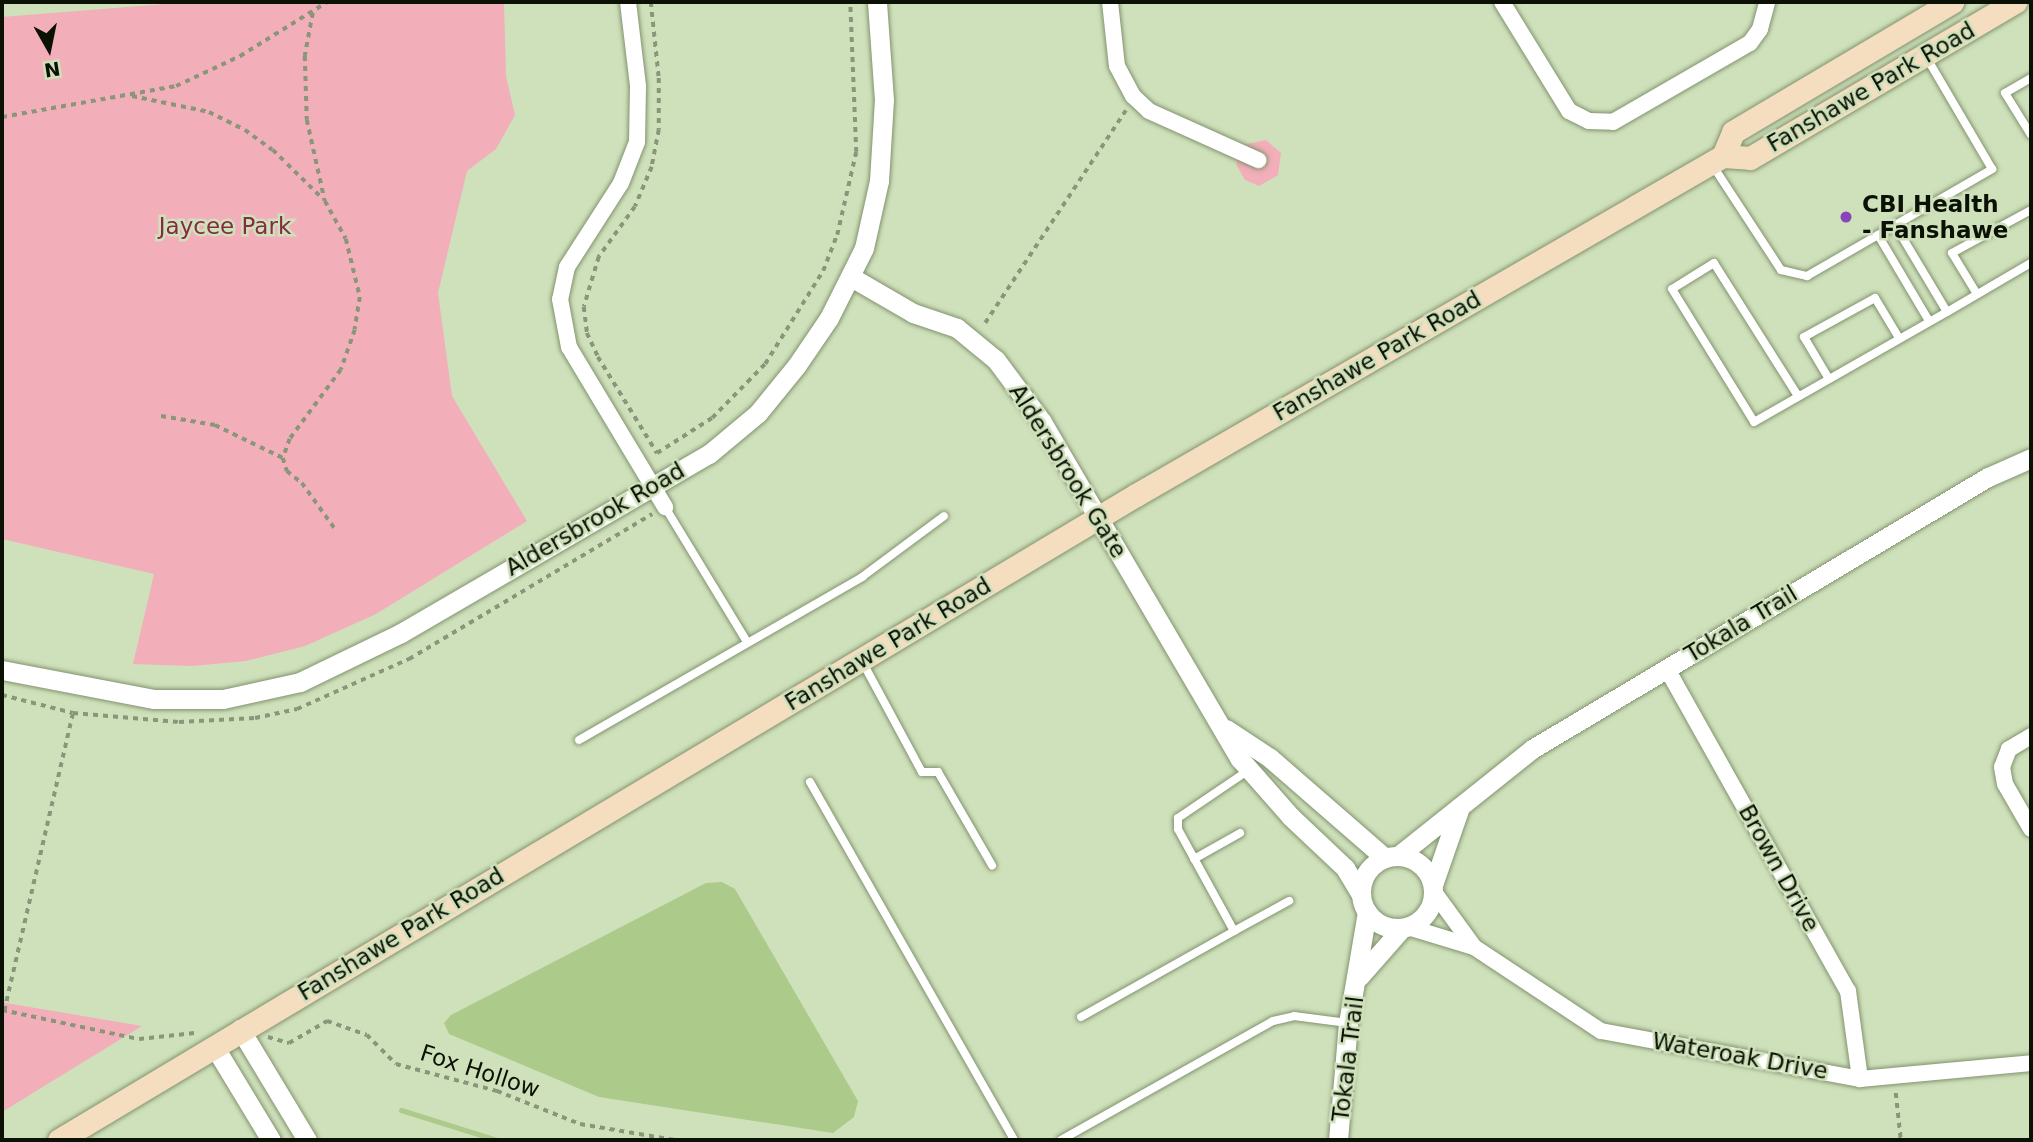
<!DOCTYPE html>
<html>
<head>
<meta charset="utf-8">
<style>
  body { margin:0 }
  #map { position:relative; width:2033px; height:1142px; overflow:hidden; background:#cfe1bb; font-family:"DejaVu Sans",sans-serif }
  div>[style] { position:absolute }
  .green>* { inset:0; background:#f2aeb9 }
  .water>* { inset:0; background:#acca8a }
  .stream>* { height:5px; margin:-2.5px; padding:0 2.5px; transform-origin:2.5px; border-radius:2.5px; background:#acca8a }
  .path>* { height:3.5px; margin-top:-1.75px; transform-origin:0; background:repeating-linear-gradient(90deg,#89967a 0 5px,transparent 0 10px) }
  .roads { filter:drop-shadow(0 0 2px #82936f) drop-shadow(0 0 2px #82936f) }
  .service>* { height:8px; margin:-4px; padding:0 4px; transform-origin:4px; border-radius:4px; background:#fff }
  .minor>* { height:16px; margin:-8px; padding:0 8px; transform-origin:8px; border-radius:8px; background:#fff }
  .tertiary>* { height:19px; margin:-9.5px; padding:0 9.5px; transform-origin:9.5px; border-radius:9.5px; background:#fff }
  .tertiary>.ring { margin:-9.5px; padding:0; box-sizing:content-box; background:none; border:19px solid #fff; border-radius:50% }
  .secondary>* { height:23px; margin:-11.5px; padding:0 11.5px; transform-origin:11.5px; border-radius:11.5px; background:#f5dec0 }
  .dots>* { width:19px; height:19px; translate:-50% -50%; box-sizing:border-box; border:4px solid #cfe1bb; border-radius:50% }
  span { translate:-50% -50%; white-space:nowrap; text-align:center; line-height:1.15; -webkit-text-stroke:5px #cfe1bb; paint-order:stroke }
  .street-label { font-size:23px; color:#0c1105 }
  .poi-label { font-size:23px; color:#0c1105; font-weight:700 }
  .left { translate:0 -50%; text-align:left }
  .park-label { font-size:23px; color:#842c42 }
  .frame { position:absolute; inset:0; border:4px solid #0c1105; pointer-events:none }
  .north { position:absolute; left:14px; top:14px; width:70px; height:70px; -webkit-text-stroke:5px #cfe1bb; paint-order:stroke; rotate:171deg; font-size:19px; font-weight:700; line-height:28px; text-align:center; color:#0c1105 }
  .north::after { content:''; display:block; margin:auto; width:24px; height:32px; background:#0c1105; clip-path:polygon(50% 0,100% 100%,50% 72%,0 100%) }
</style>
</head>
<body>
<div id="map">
  <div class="green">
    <div style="clip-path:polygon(190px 2px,504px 2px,506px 76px,515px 115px,496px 149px,467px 171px,438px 293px,452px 396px,527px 521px,376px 614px,305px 646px,246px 661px,192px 666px,133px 664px,154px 574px,2px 539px,2px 17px)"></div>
    <div style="clip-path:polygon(1266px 140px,1281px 153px,1278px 175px,1259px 186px,1245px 180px,1236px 164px,1242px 145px)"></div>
    <div style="clip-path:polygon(2px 1002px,6px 1003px,142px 1026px,2px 1112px)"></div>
  </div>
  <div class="water">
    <div style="clip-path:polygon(722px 882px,735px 889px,858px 1101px,854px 1117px,833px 1133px,599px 1097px,449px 1034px,444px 1023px,451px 1015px,706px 883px)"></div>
  </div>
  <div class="stream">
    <div style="left:401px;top:1110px;width:101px;rotate:17.4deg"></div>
  </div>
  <div class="path">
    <div style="left:651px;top:2px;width:76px;rotate:84deg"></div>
    <div style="left:659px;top:78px;width:52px;rotate:90deg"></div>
    <div style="left:659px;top:130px;width:38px;rotate:101deg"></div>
    <div style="left:652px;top:167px;width:43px;rotate:113deg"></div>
    <div style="left:635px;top:207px;width:62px;rotate:125.8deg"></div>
    <div style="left:599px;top:257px;width:52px;rotate:106.7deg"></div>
    <div style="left:584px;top:307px;width:26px;rotate:83deg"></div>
    <div style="left:587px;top:333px;width:26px;rotate:65deg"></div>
    <div style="left:598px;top:357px;width:113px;rotate:58.4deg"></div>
    <div style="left:657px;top:453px;width:65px;rotate:-32.5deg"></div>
    <div style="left:712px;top:418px;width:76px;rotate:-45.5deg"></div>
    <div style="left:765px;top:364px;width:110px;rotate:-58.1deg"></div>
    <div style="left:823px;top:271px;width:39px;rotate:-69deg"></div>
    <div style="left:837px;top:235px;width:85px;rotate:-77.1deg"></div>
    <div style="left:856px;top:152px;width:150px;rotate:-92.3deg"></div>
    <div style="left:313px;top:13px;width:44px;rotate:100.5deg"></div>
    <div style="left:305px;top:56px;width:64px;rotate:88.2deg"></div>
    <div style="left:307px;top:120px;width:83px;rotate:77.5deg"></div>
    <div style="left:325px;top:201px;width:43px;rotate:61.1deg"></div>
    <div style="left:346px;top:239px;width:60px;rotate:76.4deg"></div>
    <div style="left:360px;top:297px;width:33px;rotate:99deg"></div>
    <div style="left:355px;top:330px;width:42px;rotate:109.3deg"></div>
    <div style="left:341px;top:370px;width:86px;rotate:126.5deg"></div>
    <div style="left:290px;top:439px;width:20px;rotate:110deg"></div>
    <div style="left:283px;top:458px;width:14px;rotate:73deg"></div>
    <div style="left:287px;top:471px;width:19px;rotate:39deg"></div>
    <div style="left:302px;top:483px;width:57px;rotate:54.3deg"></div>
    <div style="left:132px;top:96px;width:79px;rotate:11.7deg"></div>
    <div style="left:209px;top:112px;width:40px;rotate:26.6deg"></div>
    <div style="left:245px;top:130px;width:34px;rotate:36deg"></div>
    <div style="left:273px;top:150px;width:70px;rotate:44.4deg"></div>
    <div style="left:2px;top:117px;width:177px;rotate:-10.1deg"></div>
    <div style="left:176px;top:86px;width:71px;rotate:-25.1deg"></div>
    <div style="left:240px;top:56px;width:102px;rotate:-31.8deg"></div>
    <div style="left:985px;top:323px;width:255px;rotate:-56.5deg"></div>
    <div style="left:161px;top:416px;width:55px;rotate:9.5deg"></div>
    <div style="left:215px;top:425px;width:76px;rotate:25.9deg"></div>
    <div style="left:2px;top:695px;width:73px;rotate:14.2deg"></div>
    <div style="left:73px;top:713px;width:106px;rotate:4.9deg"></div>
    <div style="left:179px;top:722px;width:76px;rotate:-3deg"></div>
    <div style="left:255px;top:718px;width:43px;rotate:-12.1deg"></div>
    <div style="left:297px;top:709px;width:123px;rotate:-24.1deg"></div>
    <div style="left:409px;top:659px;width:283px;rotate:-30.8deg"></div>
    <div style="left:2px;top:1010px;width:140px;rotate:12deg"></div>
    <div style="left:139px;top:1039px;width:56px;rotate:-6.1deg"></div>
    <div style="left:4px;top:1011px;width:306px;rotate:-77deg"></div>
    <div style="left:268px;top:1037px;width:22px;rotate:16deg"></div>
    <div style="left:289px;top:1043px;width:44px;rotate:-30.1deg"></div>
    <div style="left:327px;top:1021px;width:42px;rotate:19.3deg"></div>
    <div style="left:367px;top:1035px;width:41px;rotate:45deg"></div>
    <div style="left:396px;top:1064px;width:105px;rotate:15deg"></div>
    <div style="left:497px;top:1091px;width:89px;rotate:21.7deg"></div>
    <div style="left:580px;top:1124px;width:96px;rotate:9.6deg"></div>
    <div style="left:1896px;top:1093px;width:47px;rotate:83.9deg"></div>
  </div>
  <div class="roads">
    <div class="service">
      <div style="left:2031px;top:78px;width:30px;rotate:150deg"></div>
      <div style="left:2005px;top:93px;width:49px;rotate:58.2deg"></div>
      <div style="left:1713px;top:166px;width:124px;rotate:56.8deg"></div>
      <div style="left:1781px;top:270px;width:27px;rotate:13deg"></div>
      <div style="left:1807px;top:276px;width:214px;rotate:-30deg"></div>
      <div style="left:1992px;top:169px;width:129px;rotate:-120.4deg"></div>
      <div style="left:1895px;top:225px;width:101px;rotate:59.1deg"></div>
      <div style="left:1878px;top:235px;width:100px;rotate:59.3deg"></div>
      <div style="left:1977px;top:294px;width:48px;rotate:-121.4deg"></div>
      <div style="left:1952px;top:253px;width:90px;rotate:-28.6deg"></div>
      <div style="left:1829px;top:379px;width:49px;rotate:-120.8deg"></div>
      <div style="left:1804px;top:337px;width:81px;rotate:-28.8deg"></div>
      <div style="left:1875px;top:298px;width:47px;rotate:59deg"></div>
      <div style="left:1798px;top:396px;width:157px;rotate:-122.3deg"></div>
      <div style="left:1714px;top:263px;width:49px;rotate:148.2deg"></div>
      <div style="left:1672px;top:289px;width:156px;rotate:58.3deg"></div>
      <div style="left:1754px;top:422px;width:222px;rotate:-29.7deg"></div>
      <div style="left:1947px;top:312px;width:97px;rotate:-30.3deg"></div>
      <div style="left:665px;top:507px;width:158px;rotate:58.7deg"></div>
      <div style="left:863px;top:663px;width:124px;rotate:61.6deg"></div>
      <div style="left:922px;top:772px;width:16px"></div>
      <div style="left:938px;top:772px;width:108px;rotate:59.9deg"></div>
      <div style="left:579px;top:740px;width:327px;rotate:-29.9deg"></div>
      <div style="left:862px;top:577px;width:102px;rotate:-36.6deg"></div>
      <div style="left:810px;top:782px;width:412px;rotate:60.3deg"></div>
      <div style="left:1194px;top:859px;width:53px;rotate:-29.5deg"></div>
      <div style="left:1234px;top:931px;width:63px;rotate:-28.6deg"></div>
      <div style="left:1081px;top:1017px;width:176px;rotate:-29.3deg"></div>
      <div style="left:1234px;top:931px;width:116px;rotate:-118.8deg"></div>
      <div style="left:1178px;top:829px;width:11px;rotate:-90deg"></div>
      <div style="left:1178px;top:818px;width:86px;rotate:-34.1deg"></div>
      <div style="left:1061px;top:1140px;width:243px;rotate:-29.3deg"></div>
      <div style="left:1273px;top:1021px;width:22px;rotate:-13deg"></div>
      <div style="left:1294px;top:1016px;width:54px;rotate:7.4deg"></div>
    </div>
    <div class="minor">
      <div style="left:628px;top:2px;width:85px;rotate:83.2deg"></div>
      <div style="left:638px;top:86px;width:56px;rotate:91deg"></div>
      <div style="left:637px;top:142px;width:44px;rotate:111.3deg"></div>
      <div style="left:621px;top:183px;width:100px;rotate:122.7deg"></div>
      <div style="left:567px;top:267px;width:33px;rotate:102deg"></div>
      <div style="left:560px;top:299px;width:49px;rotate:79.4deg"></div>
      <div style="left:569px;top:347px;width:187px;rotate:59deg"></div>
      <div style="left:1110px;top:2px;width:64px;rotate:83.8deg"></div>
      <div style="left:1117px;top:66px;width:34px;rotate:62deg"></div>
      <div style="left:1133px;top:96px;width:22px;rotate:43deg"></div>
      <div style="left:1149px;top:111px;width:120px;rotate:24.2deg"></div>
      <div style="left:1502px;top:2px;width:128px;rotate:58.4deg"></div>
      <div style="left:1569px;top:111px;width:22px;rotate:27deg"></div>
      <div style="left:1589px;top:121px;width:24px;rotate:2deg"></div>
      <div style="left:1613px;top:122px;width:158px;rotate:-30deg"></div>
      <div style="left:1750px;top:43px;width:17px;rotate:-54deg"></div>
      <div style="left:1760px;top:29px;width:28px;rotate:-75deg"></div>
      <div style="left:1667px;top:669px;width:369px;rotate:60.7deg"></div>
      <div style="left:1848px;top:991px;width:89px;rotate:82.2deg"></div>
      <div style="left:2031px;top:736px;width:26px;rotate:149deg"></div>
      <div style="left:2009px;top:749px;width:19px;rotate:111deg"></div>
      <div style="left:2002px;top:767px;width:17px;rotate:80deg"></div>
      <div style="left:2005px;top:784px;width:52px;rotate:60deg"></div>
      <div style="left:1434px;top:892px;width:68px;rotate:54deg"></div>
      <div style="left:1408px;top:927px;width:69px;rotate:16.9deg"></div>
      <div style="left:1474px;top:947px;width:152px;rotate:33.5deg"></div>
      <div style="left:1601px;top:1031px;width:263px;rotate:10.5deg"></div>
      <div style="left:1860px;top:1079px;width:172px;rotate:-5.3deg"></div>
    </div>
    <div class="tertiary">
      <div style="left:851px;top:277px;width:72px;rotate:30.1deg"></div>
      <div style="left:913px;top:313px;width:46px;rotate:18.8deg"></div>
      <div style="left:957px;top:328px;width:50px;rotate:39.4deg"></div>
      <div style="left:996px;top:360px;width:77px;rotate:53.4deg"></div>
      <div style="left:1042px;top:422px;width:391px;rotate:59.6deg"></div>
      <div style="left:1240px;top:759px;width:76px;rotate:48.7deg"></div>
      <div style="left:1290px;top:816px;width:76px;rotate:43.4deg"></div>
      <div style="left:1345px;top:868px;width:31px;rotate:59deg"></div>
      <div style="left:2px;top:670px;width:155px;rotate:10.8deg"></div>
      <div style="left:154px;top:699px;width:69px"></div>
      <div style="left:223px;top:699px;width:79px;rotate:-12.4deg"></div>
      <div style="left:300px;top:682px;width:112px;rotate:-25.9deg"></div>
      <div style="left:401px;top:633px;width:356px;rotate:-30.2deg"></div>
      <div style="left:709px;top:454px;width:64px;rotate:-39.9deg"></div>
      <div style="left:758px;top:413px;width:62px;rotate:-50.9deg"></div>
      <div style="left:797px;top:365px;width:57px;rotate:-55.8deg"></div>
      <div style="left:829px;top:318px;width:78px;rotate:-63.4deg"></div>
      <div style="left:864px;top:248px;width:69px;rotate:-77.4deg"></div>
      <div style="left:879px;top:181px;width:81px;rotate:-86.5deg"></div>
      <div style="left:884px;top:100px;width:98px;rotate:-94.1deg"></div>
      <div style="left:1226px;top:729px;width:53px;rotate:33.4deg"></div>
      <div style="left:1270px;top:758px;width:152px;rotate:41deg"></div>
      <div style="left:1398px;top:856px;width:171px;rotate:-38.6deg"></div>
      <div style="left:1532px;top:749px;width:531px;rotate:-30.82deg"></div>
      <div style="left:1988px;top:477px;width:47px;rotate:-23.8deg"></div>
      <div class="ring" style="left:1361px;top:856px;width:53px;height:53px"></div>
      <div style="left:1433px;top:885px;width:83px;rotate:-70.9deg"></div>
      <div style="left:1359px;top:977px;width:65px;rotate:-48.7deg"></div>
      <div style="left:240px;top:1029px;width:130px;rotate:58.9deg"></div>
      <div style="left:214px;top:1046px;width:110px;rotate:58.8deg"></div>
      <div style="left:1338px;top:1140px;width:117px;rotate:-85.1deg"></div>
      <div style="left:1348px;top:1023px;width:113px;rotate:-80.3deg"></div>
    </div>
    <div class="secondary">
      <div style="left:1723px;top:156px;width:26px;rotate:-67deg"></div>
      <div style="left:1733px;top:132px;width:255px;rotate:-30.7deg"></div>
      <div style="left:59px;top:1140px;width:1255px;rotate:-30.92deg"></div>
      <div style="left:1136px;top:495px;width:678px;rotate:-30.01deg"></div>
      <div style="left:1723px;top:156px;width:27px;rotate:4deg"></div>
      <div style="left:1750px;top:158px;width:308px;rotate:-30.5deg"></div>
    </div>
  </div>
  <div class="dots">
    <div style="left:1846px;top:217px;background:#8844b8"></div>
  </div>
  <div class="street-label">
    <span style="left:1871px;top:87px;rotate:-30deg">Fanshawe Park Road</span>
    <span style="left:1377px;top:356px;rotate:-30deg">Fanshawe Park Road</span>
    <span style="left:1068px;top:471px;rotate:58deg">Aldersbrook Gate</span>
    <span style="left:595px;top:519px;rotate:-30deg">Aldersbrook Road</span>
    <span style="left:1741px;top:624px;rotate:-31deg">Tokala Trail</span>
    <span style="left:888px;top:644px;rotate:-31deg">Fanshawe Park Road</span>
    <span style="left:1779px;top:868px;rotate:61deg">Brown Drive</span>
    <span style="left:401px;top:934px;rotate:-31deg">Fanshawe Park Road</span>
    <span style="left:1740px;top:1056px;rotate:10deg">Wateroak Drive</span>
    <span style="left:1348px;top:1059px;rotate:-83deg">Tokala Trail</span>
    <span style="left:480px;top:1071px;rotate:18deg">Fox Hollow</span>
  </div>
  <div class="poi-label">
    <span class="left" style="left:1862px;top:217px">CBI Health<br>- Fanshawe</span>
  </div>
  <div class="park-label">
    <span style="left:225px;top:226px">Jaycee Park</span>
  </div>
  <div class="frame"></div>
  <div class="north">N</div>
</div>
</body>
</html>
